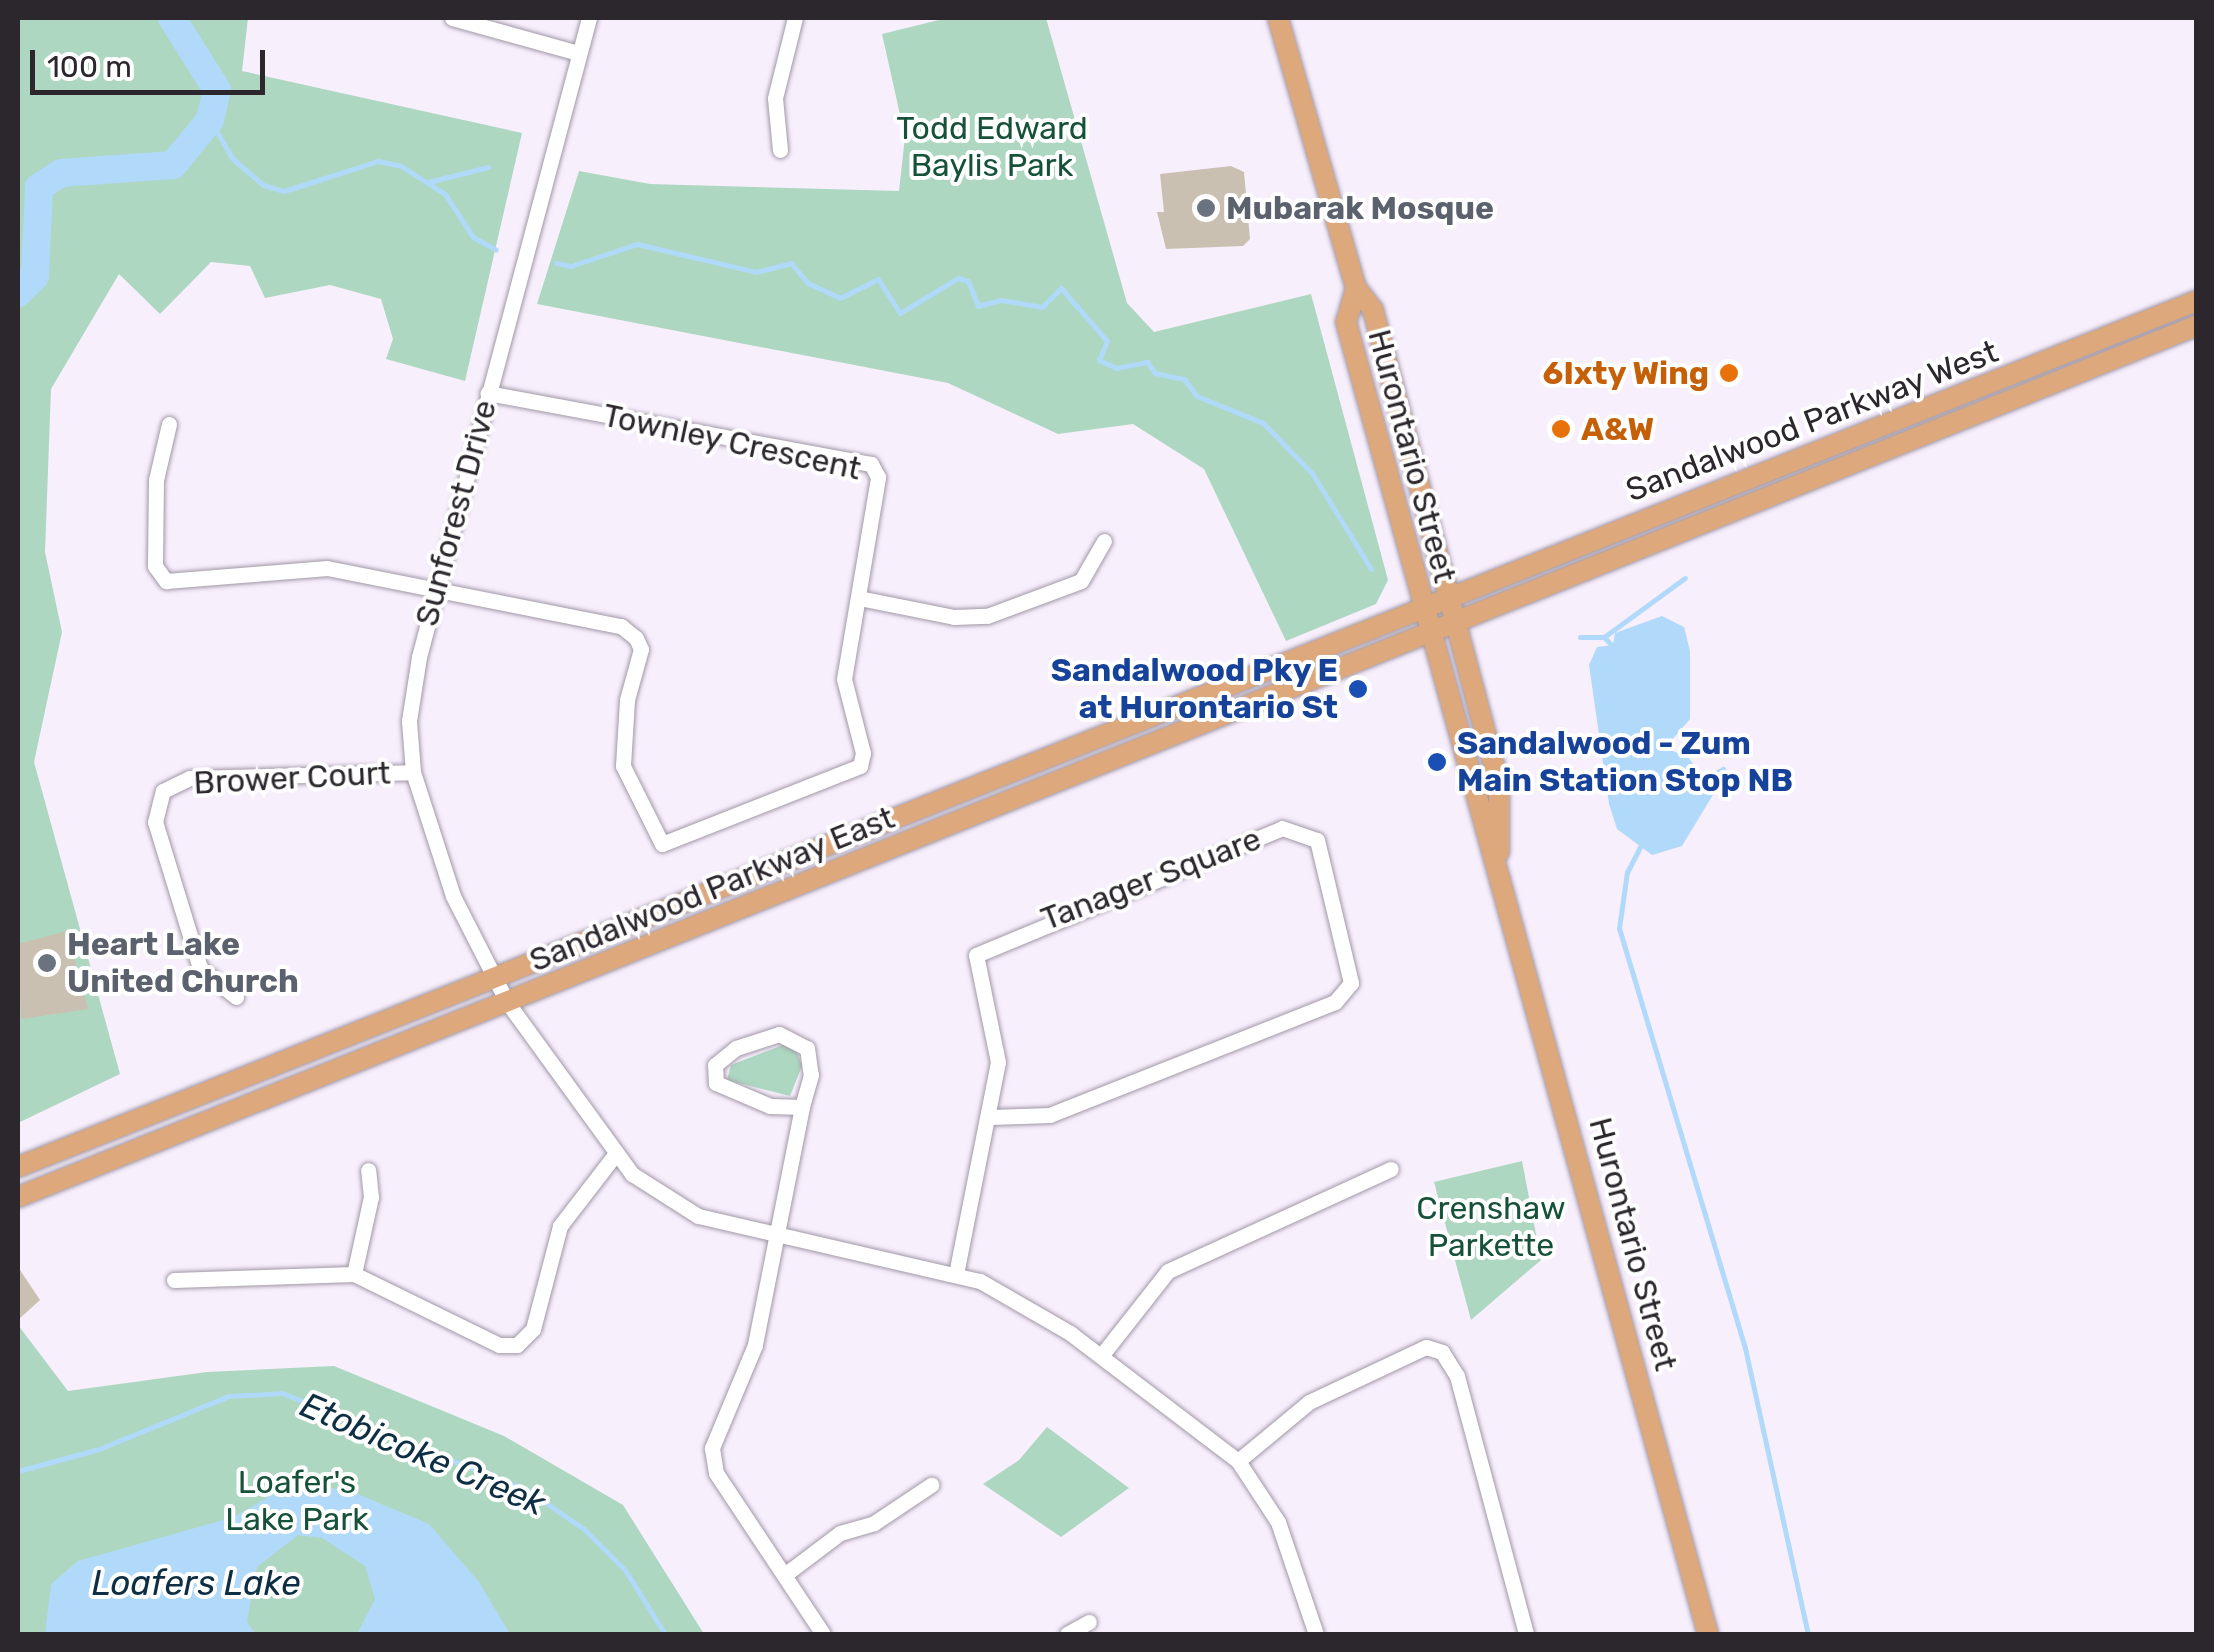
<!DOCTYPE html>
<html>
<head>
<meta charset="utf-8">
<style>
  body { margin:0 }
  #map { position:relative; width:2214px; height:1652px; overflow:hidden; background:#f8effd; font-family:Rubik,sans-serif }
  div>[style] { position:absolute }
  .green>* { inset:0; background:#add7c1 }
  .water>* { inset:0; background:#b1d9f9 }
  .stream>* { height:5px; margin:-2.5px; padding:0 2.5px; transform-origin:2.5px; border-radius:2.5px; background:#b1d9f9 }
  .river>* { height:28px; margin:-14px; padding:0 14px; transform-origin:14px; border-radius:14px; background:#b1d9f9 }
  .building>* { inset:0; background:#cac0b2 }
  .roads { filter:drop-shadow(0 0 2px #a198a6) drop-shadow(0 0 2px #a198a6) }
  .minor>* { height:15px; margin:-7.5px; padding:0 7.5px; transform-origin:7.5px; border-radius:7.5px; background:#fff }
  .major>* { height:20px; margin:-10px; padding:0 10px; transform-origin:10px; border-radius:10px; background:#dca87c }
  .dots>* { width:28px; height:28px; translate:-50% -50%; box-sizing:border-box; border:5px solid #fff; border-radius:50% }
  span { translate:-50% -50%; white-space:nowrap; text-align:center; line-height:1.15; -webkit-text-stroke:8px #fff; paint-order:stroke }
  .park-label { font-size:32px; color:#165139 }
  .worship-label { font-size:32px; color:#5b616d; font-weight:700 }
  .left { translate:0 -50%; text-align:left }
  .food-label { font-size:32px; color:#c56008; font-weight:700 }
  .right { translate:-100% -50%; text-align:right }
  .street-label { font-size:32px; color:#2b272d }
  .transit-label { font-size:32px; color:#164399; font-weight:700 }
  .water-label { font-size:35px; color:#0e2e44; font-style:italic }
  .frame { position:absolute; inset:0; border:20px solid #2b272d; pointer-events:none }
  .scale { position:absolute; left:30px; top:50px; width:235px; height:45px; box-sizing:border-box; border:5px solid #2b272d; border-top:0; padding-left:12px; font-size:30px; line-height:35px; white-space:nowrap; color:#2b272d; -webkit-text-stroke:8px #fff; paint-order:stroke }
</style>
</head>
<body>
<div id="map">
  <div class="green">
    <div style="clip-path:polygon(18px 18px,248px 18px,242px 71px,522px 133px,465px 381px,386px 359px,393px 339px,381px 299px,330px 285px,265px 298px,250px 266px,211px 262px,160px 314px,119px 274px,51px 389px,45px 552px,62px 632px,34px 762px,120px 1074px,18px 1123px)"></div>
    <div style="clip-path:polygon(947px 18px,1046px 18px,1127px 303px,1154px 332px,1311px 294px,1388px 580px,1376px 604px,1286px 641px,1204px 469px,1133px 424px,1058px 434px,948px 383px,537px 304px,579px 171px,650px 184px,899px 191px,905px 137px,882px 34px)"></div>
    <div style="clip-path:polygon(783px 1045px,795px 1047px,802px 1066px,790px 1096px,727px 1080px,731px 1065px)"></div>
    <div style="clip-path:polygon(1522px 1161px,1541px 1260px,1471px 1320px,1434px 1182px)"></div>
    <div style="clip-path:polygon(18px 1325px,68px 1391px,207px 1372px,334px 1366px,504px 1436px,623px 1505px,704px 1634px,18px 1634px)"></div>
    <div style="clip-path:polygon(1047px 1427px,1129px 1488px,1061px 1537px,983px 1484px,1019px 1460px)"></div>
  </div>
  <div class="water">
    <div style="clip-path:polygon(1662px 616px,1684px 627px,1690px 651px,1690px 719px,1665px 748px,1688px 757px,1714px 793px,1682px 846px,1652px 855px,1617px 829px,1609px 804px,1589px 665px,1597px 647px,1613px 645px,1615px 633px)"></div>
    <div style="clip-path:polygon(290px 1484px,348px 1490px,429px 1524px,479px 1582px,510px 1634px,357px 1634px,375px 1599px,365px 1566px,322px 1538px,298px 1535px,257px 1567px,247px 1622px,256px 1634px,45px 1634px,51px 1584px,78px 1561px,234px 1517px)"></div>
  </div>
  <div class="stream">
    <div style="left:210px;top:120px;width:44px;rotate:59.9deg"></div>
    <div style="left:232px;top:158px;width:41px;rotate:41.1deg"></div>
    <div style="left:263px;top:185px;width:22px;rotate:16deg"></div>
    <div style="left:284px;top:191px;width:99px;rotate:-17.7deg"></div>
    <div style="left:378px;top:161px;width:24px;rotate:12deg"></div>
    <div style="left:401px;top:166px;width:52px;rotate:32.5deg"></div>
    <div style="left:445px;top:194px;width:51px;rotate:56.9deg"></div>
    <div style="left:473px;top:237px;width:26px;rotate:29deg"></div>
    <div style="left:428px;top:182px;width:62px;rotate:-14deg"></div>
    <div style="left:556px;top:263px;width:15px;rotate:11deg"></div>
    <div style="left:571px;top:266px;width:70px;rotate:-18.4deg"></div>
    <div style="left:637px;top:244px;width:122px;rotate:13.2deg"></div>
    <div style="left:756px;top:272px;width:36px;rotate:-14deg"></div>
    <div style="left:791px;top:263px;width:26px;rotate:50deg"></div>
    <div style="left:808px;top:283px;width:35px;rotate:25deg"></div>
    <div style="left:840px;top:298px;width:42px;rotate:-26.6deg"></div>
    <div style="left:878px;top:279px;width:40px;rotate:57.1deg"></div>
    <div style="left:900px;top:313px;width:68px;rotate:-31.1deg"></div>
    <div style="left:958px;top:278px;width:10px;rotate:17deg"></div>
    <div style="left:968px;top:281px;width:27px;rotate:68deg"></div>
    <div style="left:978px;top:306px;width:24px;rotate:-15deg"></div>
    <div style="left:1001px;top:300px;width:42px;rotate:9.7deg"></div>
    <div style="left:1042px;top:307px;width:27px;rotate:-45deg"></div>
    <div style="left:1061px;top:288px;width:70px;rotate:49deg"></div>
    <div style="left:1107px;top:341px;width:21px;rotate:113deg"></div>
    <div style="left:1099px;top:360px;width:19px;rotate:25deg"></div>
    <div style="left:1116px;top:368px;width:32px;rotate:-11deg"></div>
    <div style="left:1147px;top:362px;width:14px;rotate:54deg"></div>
    <div style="left:1155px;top:373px;width:30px;rotate:12deg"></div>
    <div style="left:1184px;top:379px;width:21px;rotate:53deg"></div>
    <div style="left:1197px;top:396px;width:71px;rotate:22.2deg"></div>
    <div style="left:1263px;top:423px;width:70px;rotate:45.6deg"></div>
    <div style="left:1312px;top:473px;width:113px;rotate:58.4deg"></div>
    <div style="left:1580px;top:637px;width:24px"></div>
    <div style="left:1604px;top:637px;width:19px;rotate:47deg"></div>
    <div style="left:1604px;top:637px;width:100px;rotate:-36.1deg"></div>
    <div style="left:1703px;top:780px;width:23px;rotate:-29deg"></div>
    <div style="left:1642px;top:843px;width:33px;rotate:117deg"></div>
    <div style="left:1627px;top:872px;width:57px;rotate:98.1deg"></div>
    <div style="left:1619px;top:928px;width:438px;rotate:73.3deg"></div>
    <div style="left:1745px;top:1348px;width:293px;rotate:77.6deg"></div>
    <div style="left:18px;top:1471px;width:84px;rotate:-15.2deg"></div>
    <div style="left:99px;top:1449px;width:140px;rotate:-22.2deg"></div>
    <div style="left:229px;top:1396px;width:53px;rotate:-3.2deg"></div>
    <div style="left:282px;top:1393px;width:264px;rotate:21.6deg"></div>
    <div style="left:527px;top:1490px;width:69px;rotate:34.4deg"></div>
    <div style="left:584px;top:1529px;width:58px;rotate:45deg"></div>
    <div style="left:625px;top:1570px;width:75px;rotate:58deg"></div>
  </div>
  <div class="river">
    <div style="left:18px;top:293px;width:24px;rotate:-45deg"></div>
    <div style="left:35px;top:276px;width:89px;rotate:-87.4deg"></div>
    <div style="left:39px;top:187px;width:26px;rotate:-32deg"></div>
    <div style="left:61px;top:173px;width:112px;rotate:-4.1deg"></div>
    <div style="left:173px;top:165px;width:58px;rotate:-50.6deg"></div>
    <div style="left:210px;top:120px;width:31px;rotate:-77deg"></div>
    <div style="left:217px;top:90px;width:85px;rotate:-122deg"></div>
  </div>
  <div class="building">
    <div style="clip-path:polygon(1231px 166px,1244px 172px,1250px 239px,1243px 246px,1166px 249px,1157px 212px,1164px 212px,1160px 174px)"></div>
    <div style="clip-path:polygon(67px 931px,88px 1009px,21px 1019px,18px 944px)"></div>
    <div style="clip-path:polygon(18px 1267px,40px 1300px,18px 1320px)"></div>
  </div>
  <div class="roads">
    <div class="minor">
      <div style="left:452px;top:18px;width:131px;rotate:15.5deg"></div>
      <div style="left:589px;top:18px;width:661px;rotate:104.9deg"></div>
      <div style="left:419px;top:657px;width:65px;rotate:98.9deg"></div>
      <div style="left:409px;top:721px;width:51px;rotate:85.5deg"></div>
      <div style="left:413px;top:772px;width:130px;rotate:72.1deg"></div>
      <div style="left:453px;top:896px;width:119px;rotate:63deg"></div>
      <div style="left:507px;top:1002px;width:213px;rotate:54deg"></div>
      <div style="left:632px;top:1174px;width:78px;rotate:32.5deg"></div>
      <div style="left:698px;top:1216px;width:289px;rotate:13deg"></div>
      <div style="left:980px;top:1281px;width:104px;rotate:30deg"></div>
      <div style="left:1070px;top:1333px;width:211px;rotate:37.3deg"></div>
      <div style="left:1238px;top:1461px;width:73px;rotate:56.7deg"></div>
      <div style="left:1278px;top:1522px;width:118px;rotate:71.3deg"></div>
      <div style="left:780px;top:150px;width:52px;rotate:-95.5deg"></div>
      <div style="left:775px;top:98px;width:82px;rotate:-76deg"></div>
      <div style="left:169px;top:424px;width:57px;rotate:103.1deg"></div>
      <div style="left:156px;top:480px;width:86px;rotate:90.7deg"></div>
      <div style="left:155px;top:566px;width:19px;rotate:54deg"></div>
      <div style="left:166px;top:581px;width:162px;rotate:-4.6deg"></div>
      <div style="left:327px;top:568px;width:300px;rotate:11.2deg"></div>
      <div style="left:621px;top:626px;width:19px;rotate:39deg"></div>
      <div style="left:636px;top:638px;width:12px;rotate:66deg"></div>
      <div style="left:641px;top:649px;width:53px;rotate:105.4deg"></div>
      <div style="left:627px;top:700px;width:66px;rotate:93.5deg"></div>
      <div style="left:623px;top:766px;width:87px;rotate:63.4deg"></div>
      <div style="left:662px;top:844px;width:213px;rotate:-21.5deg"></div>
      <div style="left:860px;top:766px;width:13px;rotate:-77deg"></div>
      <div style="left:863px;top:753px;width:76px;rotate:-104.4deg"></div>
      <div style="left:844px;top:679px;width:205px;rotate:-80.4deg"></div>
      <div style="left:878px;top:477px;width:15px;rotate:-118deg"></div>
      <div style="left:871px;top:464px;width:390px;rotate:-169.5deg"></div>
      <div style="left:859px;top:598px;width:97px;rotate:11.3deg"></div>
      <div style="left:954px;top:617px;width:33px;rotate:-2deg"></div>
      <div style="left:987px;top:616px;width:100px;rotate:-20.4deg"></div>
      <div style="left:1081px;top:581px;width:46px;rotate:-60.1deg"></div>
      <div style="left:236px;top:997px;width:46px;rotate:-141.1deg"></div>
      <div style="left:200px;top:968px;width:153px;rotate:-107.1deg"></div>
      <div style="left:155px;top:822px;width:32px;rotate:-76deg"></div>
      <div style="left:163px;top:791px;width:30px;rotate:-26deg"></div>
      <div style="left:190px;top:778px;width:223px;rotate:-1.5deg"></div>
      <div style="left:779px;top:1034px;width:31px;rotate:27deg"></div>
      <div style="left:807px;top:1048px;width:27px;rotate:82deg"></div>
      <div style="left:811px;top:1075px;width:33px;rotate:106deg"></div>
      <div style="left:802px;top:1107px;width:32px;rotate:-178deg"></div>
      <div style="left:770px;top:1106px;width:59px;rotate:-156.9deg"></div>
      <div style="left:716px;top:1083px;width:18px;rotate:-93deg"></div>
      <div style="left:715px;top:1065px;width:27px;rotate:-39deg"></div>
      <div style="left:736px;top:1048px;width:45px;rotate:-18deg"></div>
      <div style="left:802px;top:1107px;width:243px;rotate:101.2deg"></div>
      <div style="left:755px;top:1345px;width:112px;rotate:112.7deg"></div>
      <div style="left:712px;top:1448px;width:25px;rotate:81deg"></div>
      <div style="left:716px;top:1473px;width:193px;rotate:56.4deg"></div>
      <div style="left:354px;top:1274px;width:79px;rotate:-77.6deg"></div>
      <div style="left:371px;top:1197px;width:27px;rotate:-96deg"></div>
      <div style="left:956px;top:1274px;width:216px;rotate:-78.8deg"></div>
      <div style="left:998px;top:1062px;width:109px;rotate:-101.6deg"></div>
      <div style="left:976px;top:955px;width:331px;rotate:-22.5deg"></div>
      <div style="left:1282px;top:828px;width:37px;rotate:19deg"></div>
      <div style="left:1317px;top:840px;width:147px;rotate:76.6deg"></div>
      <div style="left:1351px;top:983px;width:25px;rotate:130deg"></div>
      <div style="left:1335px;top:1002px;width:307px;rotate:158.4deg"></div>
      <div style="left:1050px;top:1115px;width:59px;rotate:178.1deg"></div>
      <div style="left:174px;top:1280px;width:180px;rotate:-1.9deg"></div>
      <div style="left:354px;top:1274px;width:161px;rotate:26.1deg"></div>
      <div style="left:499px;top:1345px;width:18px"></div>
      <div style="left:517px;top:1345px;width:23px;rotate:-45deg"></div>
      <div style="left:533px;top:1329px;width:106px;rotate:-75.3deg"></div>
      <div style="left:560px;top:1226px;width:88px;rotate:-52.4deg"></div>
      <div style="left:1101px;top:1356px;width:108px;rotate:-51.8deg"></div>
      <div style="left:1168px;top:1271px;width:245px;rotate:-24.6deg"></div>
      <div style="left:1238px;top:1461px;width:92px;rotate:-39.7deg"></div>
      <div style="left:1309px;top:1402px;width:129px;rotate:-25.2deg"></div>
      <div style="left:1426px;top:1347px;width:17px;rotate:17deg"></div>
      <div style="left:1442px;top:1352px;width:28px;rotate:58deg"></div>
      <div style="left:1457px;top:1376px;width:267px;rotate:75deg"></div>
      <div style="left:787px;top:1573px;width:66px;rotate:-37deg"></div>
      <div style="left:840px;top:1533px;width:35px;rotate:-16deg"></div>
      <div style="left:874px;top:1523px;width:69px;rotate:-33.7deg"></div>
      <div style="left:1067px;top:1634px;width:25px;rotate:-29deg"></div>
    </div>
    <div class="major">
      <div style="left:1278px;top:18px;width:281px;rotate:73.9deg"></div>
      <div style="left:1356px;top:288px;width:28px;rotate:52deg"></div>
      <div style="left:1373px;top:310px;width:274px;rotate:75.2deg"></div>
      <div style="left:1443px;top:575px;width:216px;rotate:75deg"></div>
      <div style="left:1499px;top:784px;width:68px;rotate:90deg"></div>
      <div style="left:1356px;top:288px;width:35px;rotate:106deg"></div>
      <div style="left:1346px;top:322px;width:1361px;rotate:74.58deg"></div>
      <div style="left:18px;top:1167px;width:2344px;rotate:-21.68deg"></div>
      <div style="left:18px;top:1197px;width:2346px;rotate:-21.8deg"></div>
    </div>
  </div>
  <div class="dots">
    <div style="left:1206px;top:208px;background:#6b7280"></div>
    <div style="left:1729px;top:373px;background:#e8710a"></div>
    <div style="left:1561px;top:429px;background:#e8710a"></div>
    <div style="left:1358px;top:689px;background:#1a4fb4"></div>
    <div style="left:1437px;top:762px;background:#1a4fb4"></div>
    <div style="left:47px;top:963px;background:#6b7280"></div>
  </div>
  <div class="park-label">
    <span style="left:992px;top:147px">Todd Edward<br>Baylis Park</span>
    <span style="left:1491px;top:1227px">Crenshaw<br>Parkette</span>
    <span style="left:297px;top:1501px">Loafer's<br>Lake Park</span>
  </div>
  <div class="worship-label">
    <span class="left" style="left:1226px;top:208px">Mubarak Mosque</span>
    <span class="left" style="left:67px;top:963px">Heart Lake<br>United Church</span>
  </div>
  <div class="food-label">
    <span class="right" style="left:1709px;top:373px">6Ixty Wing</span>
    <span class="left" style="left:1581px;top:429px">A&amp;W</span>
  </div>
  <div class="street-label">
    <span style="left:1812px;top:421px;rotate:-21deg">Sandalwood Parkway West</span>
    <span style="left:732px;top:442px;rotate:12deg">Townley Crescent</span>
    <span style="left:1412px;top:456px;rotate:75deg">Hurontario Street</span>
    <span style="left:456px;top:513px;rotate:-75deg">Sunforest Drive</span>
    <span style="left:292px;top:778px;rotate:-3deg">Brower Court</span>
    <span style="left:1151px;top:879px;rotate:-21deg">Tanager Square</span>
    <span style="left:712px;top:889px;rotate:-22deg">Sandalwood Parkway East</span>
    <span style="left:1633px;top:1244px;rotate:75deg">Hurontario Street</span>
  </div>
  <div class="transit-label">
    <span class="right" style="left:1338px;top:689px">Sandalwood Pky E<br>at Hurontario St</span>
    <span class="left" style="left:1457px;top:762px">Sandalwood - Zum<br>Main Station Stop NB</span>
  </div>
  <div class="water-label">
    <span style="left:423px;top:1454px;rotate:23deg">Etobicoke Creek</span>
    <span style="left:196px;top:1583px">Loafers Lake</span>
  </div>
  <div class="frame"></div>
  <div class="scale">100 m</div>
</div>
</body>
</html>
